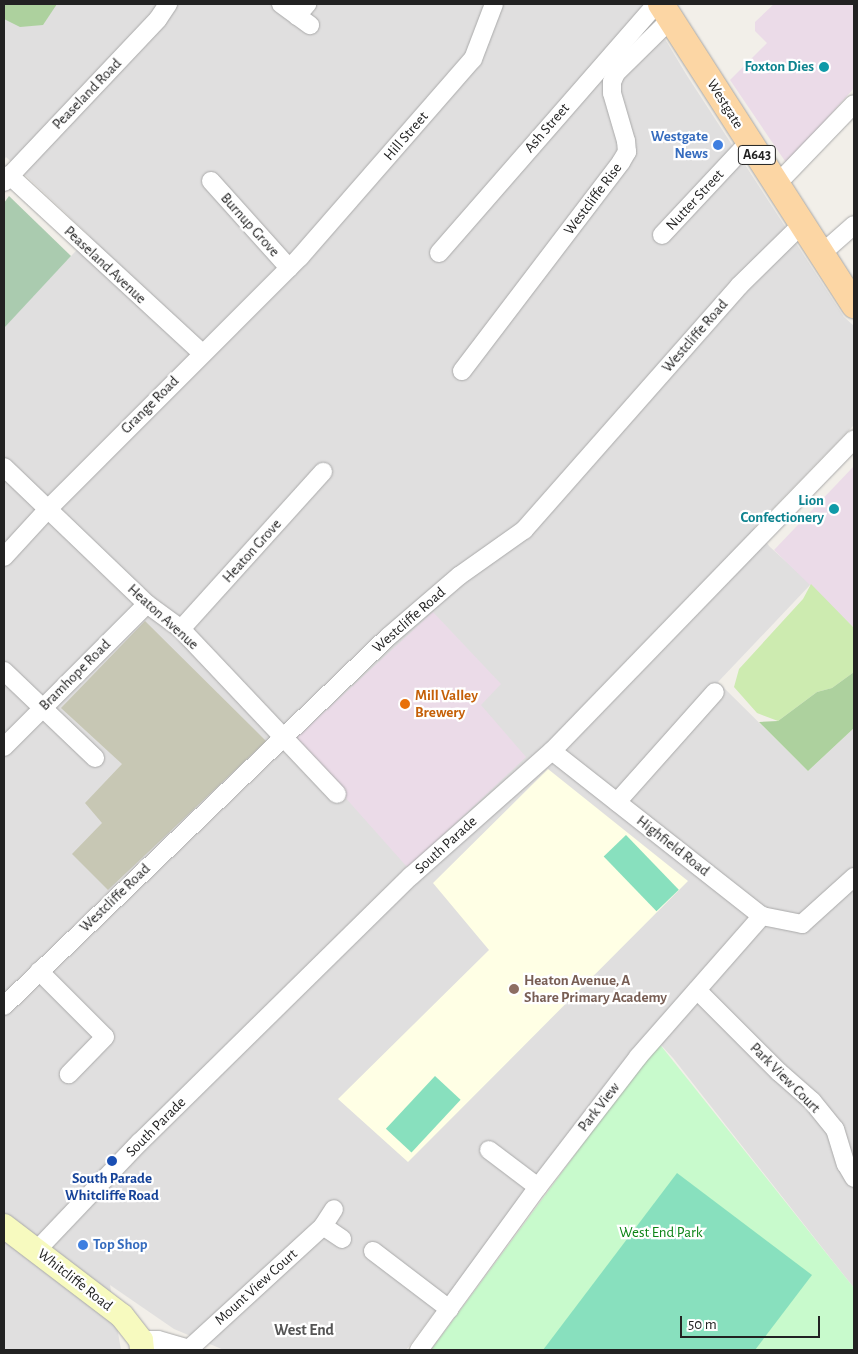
<!DOCTYPE html>
<html>
<head>
<meta charset="utf-8">
<style>
  body { margin:0 }
  #map { position:relative; width:858px; height:1354px; overflow:hidden; background:#f2efe9; font-family:"Alegreya Sans",sans-serif }
  div>[style] { position:absolute }
  .residential>* { inset:0; background:#e0dfdf }
  .industrial>* { inset:0; background:#ebdbe8 }
  .education>* { inset:0; background:#ffffe5 }
  .construction>* { inset:0; background:#c7c7b4 }
  .grass>* { inset:0; background:#cdebb0 }
  .forest>* { inset:0; background:#add19e }
  .cemetery>* { inset:0; background:#aacbaf }
  .park>* { inset:0; background:#c8facc }
  .pitch>* { inset:0; background:#88e0be; transform-origin:0 0 }
  .roads { filter:drop-shadow(0 0 1px #a9a9a9) drop-shadow(0 0 1px #a9a9a9) }
  .minor>* { height:18px; margin:-9px; padding:0 9px; transform-origin:9px; border-radius:9px; background:#fff }
  .secondary>* { height:24px; margin:-12px; padding:0 12px; transform-origin:12px; border-radius:12px; background:#f7fabf }
  .primary>* { height:26px; margin:-13px; padding:0 13px; transform-origin:13px; border-radius:13px; background:#fcd6a4 }
  .dots>* { width:14px; height:14px; translate:-50% -50%; box-sizing:border-box; border:2px solid #fff; border-radius:50% }
  span { translate:-50% -50%; white-space:nowrap; text-align:center; line-height:1.15; -webkit-text-stroke:4.5px #fff; paint-order:stroke }
  .shield-label span { padding:1px 4px; background:#fff; border:1px solid; border-radius:4px; -webkit-text-stroke-width:0 }
  .shield-label { font-size:14px; color:#222; font-weight:700 }
  .culture-label { font-size:15px; color:#0d838f; font-weight:700 }
  .right { translate:-100% -50%; text-align:right }
  .street-label { font-size:15px; color:#222 }
  .shop-label { font-size:15px; color:#366cbe; font-weight:700 }
  .left { translate:0 -50%; text-align:left }
  .food-label { font-size:15px; color:#c56008; font-weight:700 }
  .education-label { font-size:15px; color:#785e54; font-weight:700 }
  .transit-label { font-size:15px; color:#164399; font-weight:700 }
  .park-label { font-size:15px; color:#0c8416 }
  .neighbourhood-label { font-size:16px; color:#555; font-weight:700 }
  .frame { position:absolute; inset:0; border:5px solid #222; pointer-events:none }
  .scale { position:absolute; left:680px; top:1316px; width:140px; height:22px; box-sizing:border-box; border:2px solid #222; border-top:0; padding-left:6px; font-size:15px; line-height:18px; white-space:nowrap; color:#222; -webkit-text-stroke:4px #fff; paint-order:stroke }
</style>
</head>
<body>
<div id="map">
  <div class="residential">
    <div style="clip-path:polygon(4px 4px,644px 4px,686px 74px,844px 317px,854px 326px,854px 425px,754px 528px,770px 547px,811px 584px,718px 682px,808px 771px,854px 728px,854px 1288px,673px 1058px,649px 1032px,406px 1350px,224px 1350px,174px 1329px,110px 1285px,121px 1350px,4px 1350px,4px 327px,90px 236px,6px 157px,4px 160px)"></div>
  </div>
  <div class="industrial">
    <div style="clip-path:polygon(774px 4px,854px 4px,854px 88px,787px 164px,730px 80px,767px 43px,755px 31px,755px 22px)"></div>
    <div style="clip-path:polygon(854px 466px,854px 628px,774px 550px)"></div>
    <div style="clip-path:polygon(433px 612px,501px 684px,481px 705px,526px 757px,408px 868px,294px 740px)"></div>
  </div>
  <div class="education">
    <div style="clip-path:polygon(548px 769px,688px 881px,408px 1162px,338px 1099px,489px 950px,433px 883px)"></div>
  </div>
  <div class="construction">
    <div style="clip-path:polygon(145px 621px,266px 741px,108px 890px,72px 854px,102px 823px,85px 803px,122px 764px,61px 708px)"></div>
  </div>
  <div class="grass">
    <div style="clip-path:polygon(811px 584px,854px 628px,854px 672px,832px 688px,817px 692px,778px 721px,757px 713px,734px 687px,739px 669px,803px 599px)"></div>
  </div>
  <div class="forest">
    <div style="clip-path:polygon(4px 4px,57px 4px,43px 25px,20px 27px,4px 19px)"></div>
    <div style="clip-path:polygon(854px 672px,854px 728px,808px 771px,759px 722px,778px 721px,817px 692px,832px 688px)"></div>
  </div>
  <div class="cemetery">
    <div style="clip-path:polygon(9px 196px,71px 256px,4px 328px,4px 203px)"></div>
  </div>
  <div class="park">
    <div style="clip-path:polygon(658px 1042px,854px 1288px,854px 1350px,431px 1350px)"></div>
  </div>
  <div class="pitch">
    <div style="left:626px;top:835px;width:76px;height:31px;rotate:46deg"></div>
    <div style="left:435px;top:1076px;width:35px;height:72px;rotate:43deg"></div>
    <div style="clip-path:polygon(677px 1173px,812px 1275px,755px 1350px,543px 1350px)"></div>
  </div>
  <div class="roads">
    <div class="minor">
      <div style="left:281px;top:4px;width:36px;rotate:36deg"></div>
      <div style="left:297px;top:16px;width:16px;rotate:-50deg"></div>
      <div style="left:9px;top:175px;width:263px;rotate:42.7deg"></div>
      <div style="left:211px;top:181px;width:117px;rotate:48.1deg"></div>
      <div style="left:4px;top:182px;width:224px;rotate:-46.6deg"></div>
      <div style="left:158px;top:19px;width:18px;rotate:-56deg"></div>
      <div style="left:776px;top:185px;width:112px;rotate:-46.1deg"></div>
      <div style="left:662px;top:235px;width:127px;rotate:-46.9deg"></div>
      <div style="left:439px;top:253px;width:330px;rotate:-48.9deg"></div>
      <div style="left:820px;top:255px;width:45px;rotate:-41.4deg"></div>
      <div style="left:462px;top:371px;width:263px;rotate:-52.7deg"></div>
      <div style="left:621px;top:162px;width:12px;rotate:-59deg"></div>
      <div style="left:627px;top:152px;width:11px;rotate:-95deg"></div>
      <div style="left:626px;top:141px;width:50px;rotate:-106.3deg"></div>
      <div style="left:612px;top:93px;width:11px;rotate:-90deg"></div>
      <div style="left:612px;top:82px;width:10px;rotate:-66deg"></div>
      <div style="left:616px;top:73px;width:77px;rotate:-44.5deg"></div>
      <div style="left:4px;top:467px;width:198px;rotate:43.8deg"></div>
      <div style="left:147px;top:604px;width:42px;rotate:36.3deg"></div>
      <div style="left:181px;top:629px;width:227px;rotate:46.6deg"></div>
      <div style="left:4px;top:557px;width:64px;rotate:-47.5deg"></div>
      <div style="left:47px;top:510px;width:358px;rotate:-45deg"></div>
      <div style="left:300px;top:257px;width:263px;rotate:-48.9deg"></div>
      <div style="left:473px;top:59px;width:59px;rotate:-69.1deg"></div>
      <div style="left:181px;top:629px;width:212px;rotate:-47.9deg"></div>
      <div style="left:4px;top:671px;width:126px;rotate:43.7deg"></div>
      <div style="left:4px;top:747px;width:202px;rotate:-45deg"></div>
      <div style="left:552px;top:751px;width:267px;rotate:38.2deg"></div>
      <div style="left:762px;top:916px;width:41px;rotate:11.3deg"></div>
      <div style="left:802px;top:924px;width:70px;rotate:-42.1deg"></div>
      <div style="left:617px;top:802px;width:147px;rotate:-48.3deg"></div>
      <div style="left:39px;top:971px;width:93px;rotate:45deg"></div>
      <div style="left:105px;top:1037px;width:52px;rotate:134.2deg"></div>
      <div style="left:697px;top:990px;width:116px;rotate:45deg"></div>
      <div style="left:779px;top:1072px;width:44px;rotate:41.3deg"></div>
      <div style="left:812px;top:1101px;width:36px;rotate:51deg"></div>
      <div style="left:835px;top:1129px;width:37px;rotate:73deg"></div>
      <div style="left:846px;top:1164px;width:16px;rotate:60deg"></div>
      <div style="left:4px;top:1006px;width:533px;rotate:-43.86deg"></div>
      <div style="left:388px;top:637px;width:94px;rotate:-40.7deg"></div>
      <div style="left:459px;top:576px;width:80px;rotate:-35.3deg"></div>
      <div style="left:524px;top:530px;width:325px;rotate:-48.6deg"></div>
      <div style="left:739px;top:286px;width:88px;rotate:-44.5deg"></div>
      <div style="left:489px;top:1150px;width:61px;rotate:37.1deg"></div>
      <div style="left:323px;top:1226px;width:23px;rotate:34deg"></div>
      <div style="left:37px;top:1250px;width:149px;rotate:-46.4deg"></div>
      <div style="left:140px;top:1142px;width:380px;rotate:-44.5deg"></div>
      <div style="left:411px;top:876px;width:188px;rotate:-41.6deg"></div>
      <div style="left:552px;top:751px;width:434px;rotate:-45.9deg"></div>
      <div style="left:373px;top:1251px;width:96px;rotate:37.3deg"></div>
      <div style="left:141px;top:1340px;width:17px"></div>
      <div style="left:158px;top:1340px;width:35px;rotate:16deg"></div>
      <div style="left:189px;top:1349px;width:182px;rotate:-42.5deg"></div>
      <div style="left:323px;top:1226px;width:20px;rotate:-57deg"></div>
      <div style="left:419px;top:1350px;width:202px;rotate:-53.9deg"></div>
      <div style="left:538px;top:1187px;width:164px;rotate:-52.4deg"></div>
      <div style="left:638px;top:1057px;width:188px;rotate:-48.7deg"></div>
    </div>
    <div class="secondary">
      <div style="left:4px;top:1226px;width:148px;rotate:37.3deg"></div>
      <div style="left:122px;top:1316px;width:31px;rotate:52deg"></div>
      <div style="left:141px;top:1340px;width:10px;rotate:84deg"></div>
    </div>
    <div class="primary">
      <div style="left:661px;top:4px;width:358px;rotate:57.3deg"></div>
    </div>
  </div>
  <div class="dots">
    <div style="left:824px;top:67px;background:#0f9aa8"></div>
    <div style="left:718px;top:145px;background:#3f7fe0"></div>
    <div style="left:834px;top:509px;background:#0f9aa8"></div>
    <div style="left:405px;top:704px;background:#e8710a"></div>
    <div style="left:514px;top:989px;background:#8d6e63"></div>
    <div style="left:112px;top:1161px;background:#1a4fb4"></div>
    <div style="left:83px;top:1245px;background:#3f7fe0"></div>
  </div>
  <div class="shield-label">
    <span style="left:757px;top:155px">A643</span>
  </div>
  <div class="culture-label">
    <span class="right" style="left:814px;top:67px">Foxton Dies</span>
    <span class="right" style="left:824px;top:509px">Lion<br>Confectionery</span>
  </div>
  <div class="street-label">
    <span style="left:87px;top:94px;rotate:-46deg">Peaseland Road</span>
    <span style="left:725px;top:104px;rotate:58deg">Westgate</span>
    <span style="left:547px;top:128px;rotate:-49deg">Ash Street</span>
    <span style="left:406px;top:136px;rotate:-49deg">Hill Street</span>
    <span style="left:593px;top:199px;rotate:-53deg">Westcliffe Rise</span>
    <span style="left:695px;top:200px;rotate:-47deg">Nutter Street</span>
    <span style="left:250px;top:225px;rotate:48deg">Burnup Grove</span>
    <span style="left:105px;top:265px;rotate:43deg">Peaseland Avenue</span>
    <span style="left:695px;top:336px;rotate:-49deg">Westcliffe Road</span>
    <span style="left:150px;top:405px;rotate:-45deg">Grange Road</span>
    <span style="left:252px;top:551px;rotate:-48deg">Heaton Grove</span>
    <span style="left:163px;top:617px;rotate:42deg">Heaton Avenue</span>
    <span style="left:409px;top:620px;rotate:-41deg">Westcliffe Road</span>
    <span style="left:75px;top:675px;rotate:-45deg">Bramhope Road</span>
    <span style="left:446px;top:845px;rotate:-42deg">South Parade</span>
    <span style="left:673px;top:846px;rotate:38deg">Highfield Road</span>
    <span style="left:115px;top:898px;rotate:-44deg">Westcliffe Road</span>
    <span style="left:785px;top:1078px;rotate:45deg">Park View Court</span>
    <span style="left:599px;top:1107px;rotate:-52deg">Park View</span>
    <span style="left:156px;top:1127px;rotate:-45deg">South Parade</span>
    <span style="left:75px;top:1280px;rotate:38deg">Whitcliffe Road</span>
    <span style="left:256px;top:1287px;rotate:-42deg">Mount View Court</span>
  </div>
  <div class="shop-label">
    <span class="right" style="left:708px;top:145px">Westgate<br>News</span>
    <span class="left" style="left:93px;top:1245px">Top Shop</span>
  </div>
  <div class="food-label">
    <span class="left" style="left:415px;top:704px">Mill Valley<br>Brewery</span>
  </div>
  <div class="education-label">
    <span class="left" style="left:524px;top:989px">Heaton Avenue, A<br>Share Primary Academy</span>
  </div>
  <div class="transit-label">
    <span style="left:112px;top:1187px">South Parade<br>Whitcliffe Road</span>
  </div>
  <div class="park-label">
    <span style="left:661px;top:1233px">West End Park</span>
  </div>
  <div class="neighbourhood-label">
    <span style="left:304px;top:1330px">West End</span>
  </div>
  <div class="frame"></div>
  <div class="scale">50 m</div>
</div>
</body>
</html>
